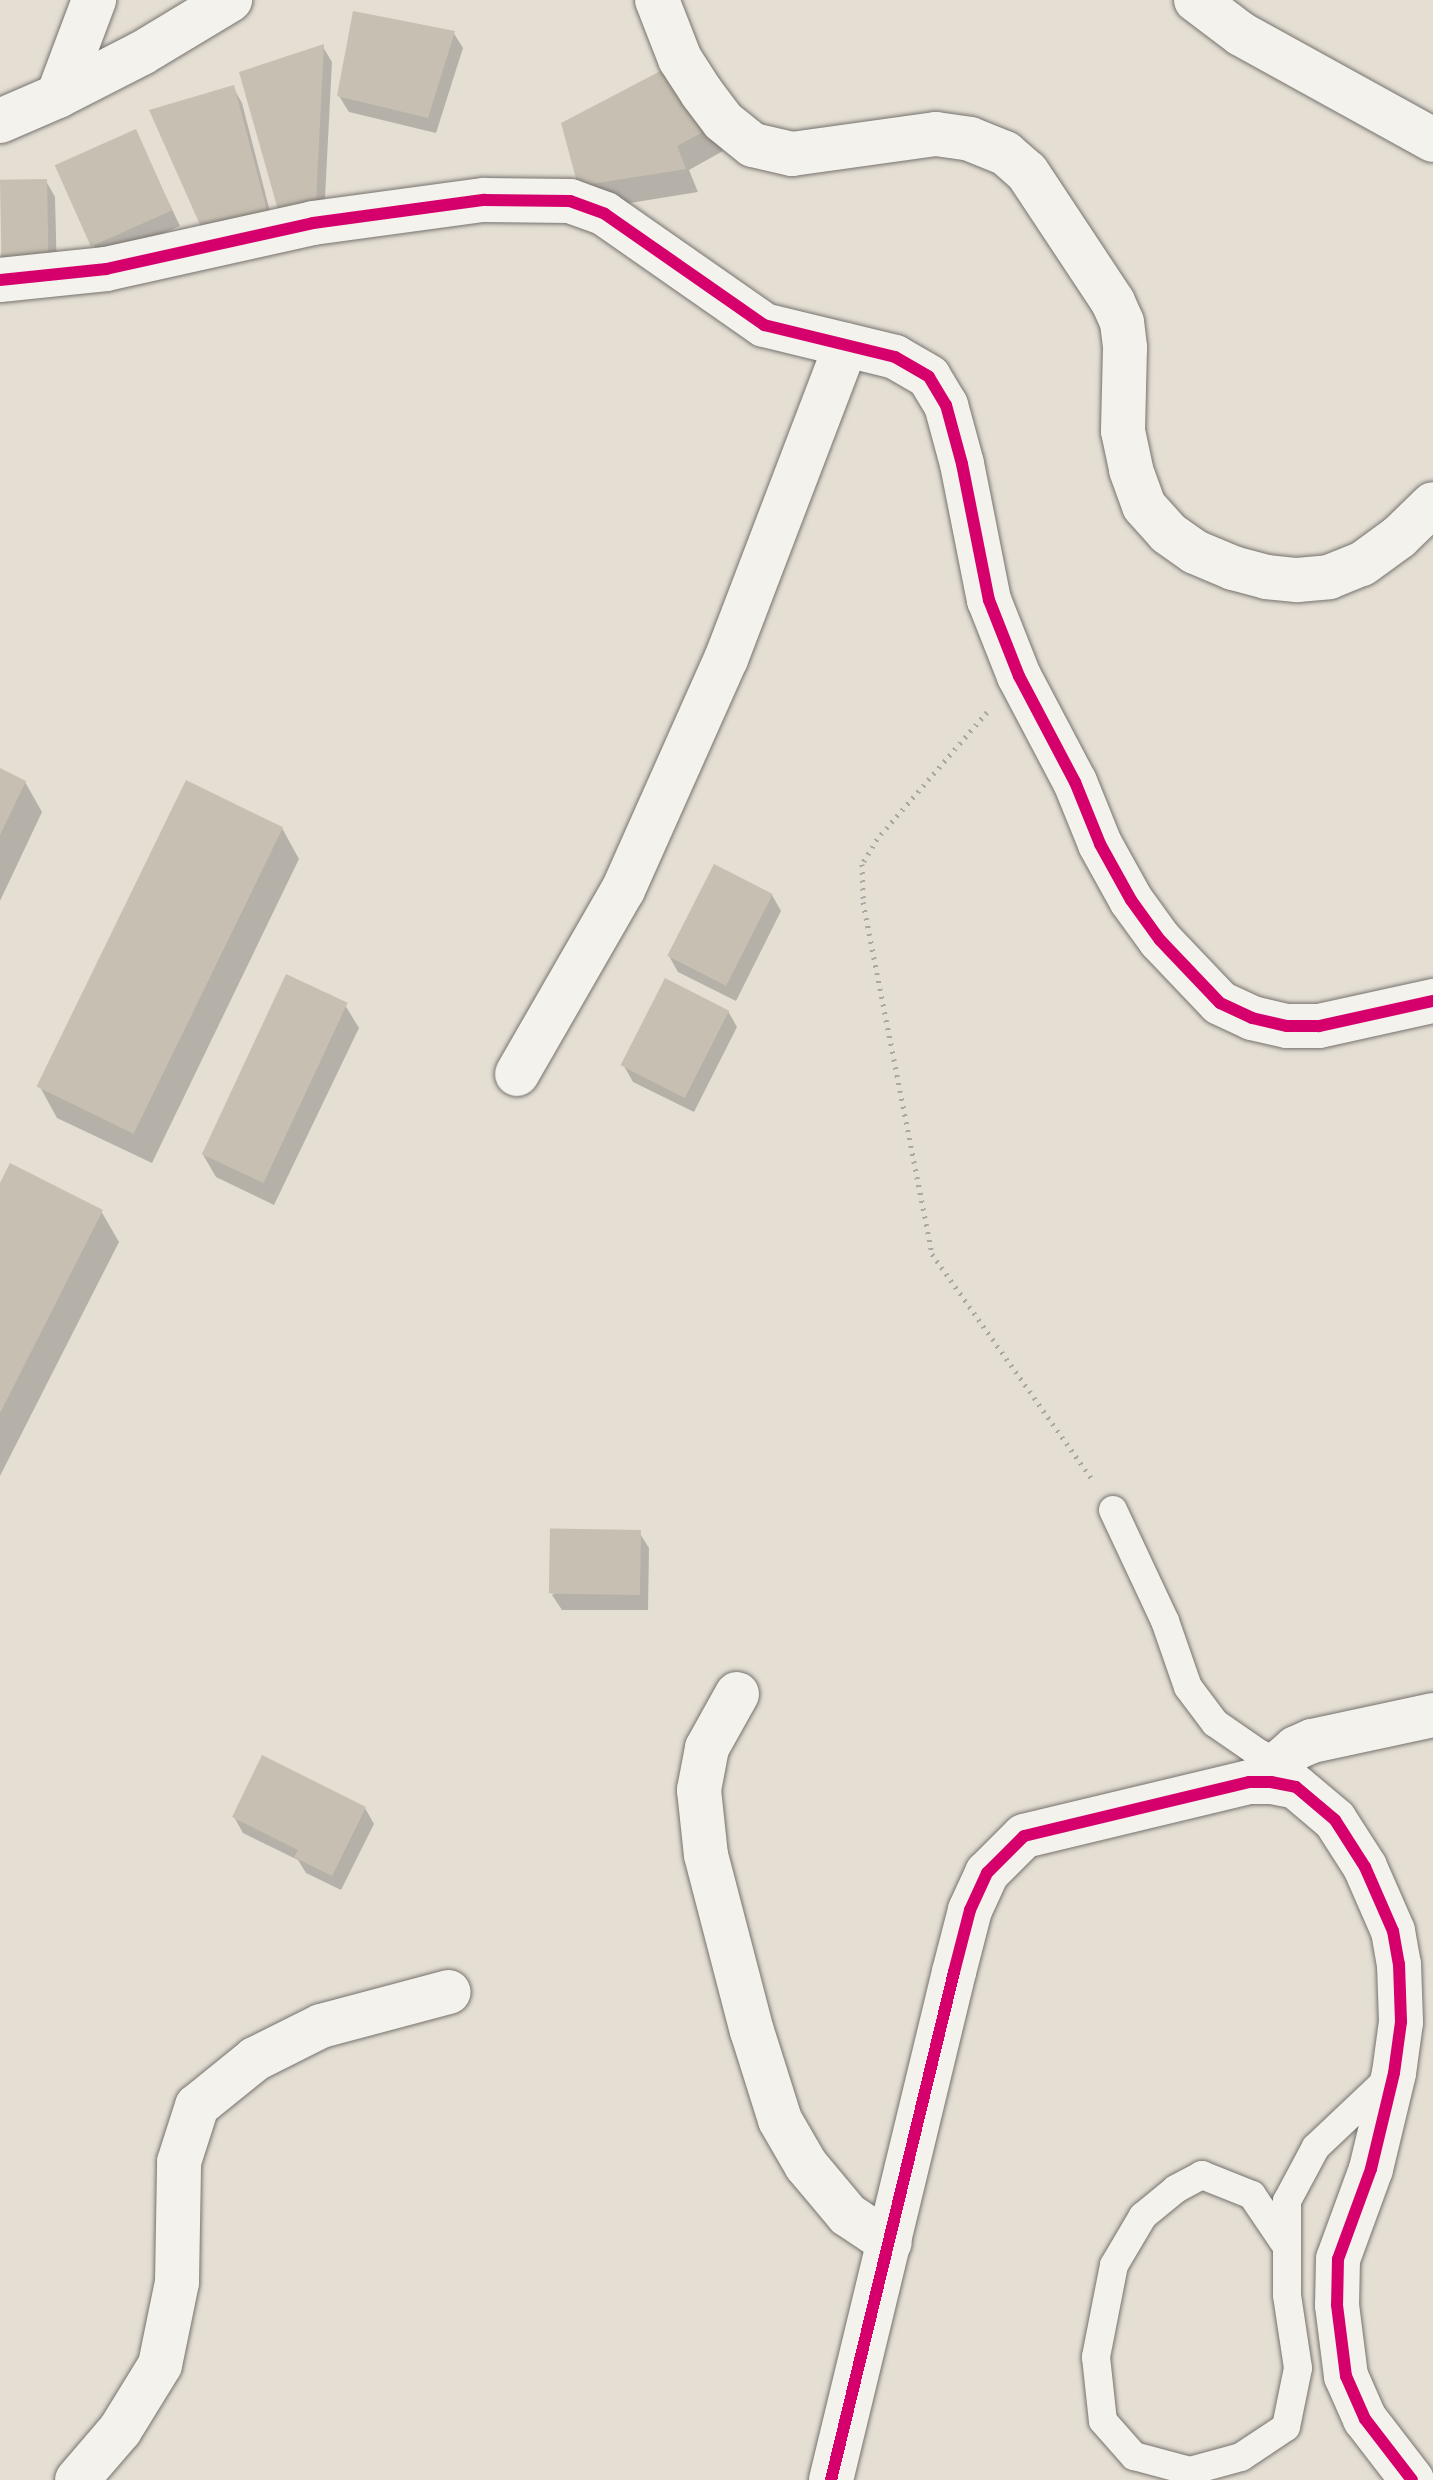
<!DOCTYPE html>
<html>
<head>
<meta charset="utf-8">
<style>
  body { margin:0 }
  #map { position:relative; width:1433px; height:2480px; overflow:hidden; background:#e4ded3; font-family:"Shantell Sans",sans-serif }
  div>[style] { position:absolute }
  .shadow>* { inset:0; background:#0003 }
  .building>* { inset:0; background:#c7c0b2; transform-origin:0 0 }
  .path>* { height:5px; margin-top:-2.5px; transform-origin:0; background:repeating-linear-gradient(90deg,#a9a8a4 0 2px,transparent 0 8px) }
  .roads { filter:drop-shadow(0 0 2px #76736e) drop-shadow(0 0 2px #76736e) }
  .lane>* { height:28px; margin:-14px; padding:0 14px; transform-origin:14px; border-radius:14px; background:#f3f2ec }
  .street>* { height:44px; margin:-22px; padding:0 22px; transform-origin:22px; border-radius:22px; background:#f3f2ec }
  .secondary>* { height:44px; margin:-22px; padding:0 22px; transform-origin:22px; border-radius:22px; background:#f3f2ec }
  .cycleway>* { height:12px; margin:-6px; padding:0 6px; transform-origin:6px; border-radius:6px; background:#d6006c }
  span { translate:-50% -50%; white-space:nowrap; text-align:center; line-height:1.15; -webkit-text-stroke:8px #fbf7ec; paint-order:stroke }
</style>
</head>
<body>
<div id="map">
  <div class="shadow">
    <div style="clip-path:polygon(453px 32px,463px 48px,436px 133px,349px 112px,339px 96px)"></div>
    <div style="clip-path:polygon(323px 47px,332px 62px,324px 217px,280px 209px)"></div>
    <div style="clip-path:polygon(233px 87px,242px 103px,274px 227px,212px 242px)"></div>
    <div style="clip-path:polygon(710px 128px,723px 151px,689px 170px,698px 192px,593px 209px,580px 185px)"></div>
    <div style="clip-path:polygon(135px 132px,180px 226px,102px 260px,93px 244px)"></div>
    <div style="clip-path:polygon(46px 181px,55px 197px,57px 275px,0 186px)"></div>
    <div style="clip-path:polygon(0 770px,25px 782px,42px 812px,0 901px)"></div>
    <div style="clip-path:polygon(282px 828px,299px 859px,152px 1163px,57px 1118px,40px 1087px)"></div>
    <div style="clip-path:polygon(772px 895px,781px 911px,736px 1001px,678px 972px,669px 956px)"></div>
    <div style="clip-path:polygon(345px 1005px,359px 1028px,274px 1205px,216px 1177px,202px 1153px)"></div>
    <div style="clip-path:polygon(728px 1011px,737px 1027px,694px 1112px,633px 1082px,624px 1066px)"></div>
    <div style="clip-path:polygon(0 1187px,101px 1211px,119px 1242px,0 1476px)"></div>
    <div style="clip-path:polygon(639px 1532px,649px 1548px,648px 1610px,562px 1610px,552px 1595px)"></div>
    <div style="clip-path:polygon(365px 1808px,374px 1824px,341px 1890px,306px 1873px,298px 1860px,243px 1833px,234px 1817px)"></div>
  </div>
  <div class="building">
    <div style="clip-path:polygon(353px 11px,455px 31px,428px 118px,337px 96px)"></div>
    <div style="clip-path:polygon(324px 44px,316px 201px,278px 210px,239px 72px)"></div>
    <div style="clip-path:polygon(672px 65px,712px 127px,677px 146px,686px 169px,578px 186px,561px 123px)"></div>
    <div style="clip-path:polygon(234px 85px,267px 211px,201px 227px,149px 110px)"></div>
    <div style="left:136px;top:129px;width:89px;height:89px;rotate:66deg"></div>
    <div style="left:47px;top:179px;width:80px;height:47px;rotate:89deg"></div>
    <div style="clip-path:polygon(0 768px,26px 781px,0 835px)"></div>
    <div style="left:186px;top:780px;width:108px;height:341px;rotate:26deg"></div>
    <div style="left:714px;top:864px;width:66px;height:103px;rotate:27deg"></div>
    <div style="left:286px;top:974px;width:68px;height:199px;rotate:25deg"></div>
    <div style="left:665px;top:978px;width:72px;height:98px;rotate:27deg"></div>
    <div style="clip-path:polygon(10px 1163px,103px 1210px,0 1413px,0 1183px)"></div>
    <div style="left:641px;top:1530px;width:65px;height:91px;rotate:91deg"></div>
    <div style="clip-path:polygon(262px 1755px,366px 1807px,332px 1876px,294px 1857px,298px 1850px,232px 1817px)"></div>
  </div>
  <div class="path">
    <div style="left:987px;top:712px;width:168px;rotate:130.9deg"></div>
    <div style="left:877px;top:839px;width:29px;rotate:121deg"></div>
    <div style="left:862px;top:864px;width:38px;rotate:88deg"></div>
    <div style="left:863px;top:902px;width:359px;rotate:78.9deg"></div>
    <div style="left:932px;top:1254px;width:276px;rotate:54.6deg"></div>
  </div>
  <div class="roads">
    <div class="lane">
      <div style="left:1113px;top:1510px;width:123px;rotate:64.9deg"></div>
      <div style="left:1165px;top:1621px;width:70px;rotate:70.8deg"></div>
      <div style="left:1188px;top:1687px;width:45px;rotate:53.1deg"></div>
      <div style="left:1215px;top:1723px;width:55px;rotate:34.6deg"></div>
      <div style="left:1260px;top:1754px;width:22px;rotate:22deg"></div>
      <div style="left:1285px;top:2244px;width:59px;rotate:-124deg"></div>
      <div style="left:1252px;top:2195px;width:54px;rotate:-158.2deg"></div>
      <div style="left:1202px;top:2175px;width:30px;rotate:152deg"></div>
      <div style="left:1176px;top:2189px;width:43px;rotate:140.7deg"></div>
      <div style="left:1143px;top:2216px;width:57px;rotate:120.6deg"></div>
      <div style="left:1114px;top:2265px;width:94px;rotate:101.1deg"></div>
      <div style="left:1096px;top:2357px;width:64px;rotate:83.8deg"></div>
      <div style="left:1103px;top:2421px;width:47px;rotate:48.5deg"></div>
      <div style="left:1134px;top:2456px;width:58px;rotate:15deg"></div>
      <div style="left:1190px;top:2471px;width:53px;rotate:-15.4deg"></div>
      <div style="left:1241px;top:2457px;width:54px;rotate:-33.7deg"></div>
      <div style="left:1286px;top:2427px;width:60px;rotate:-78.5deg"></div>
      <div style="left:1298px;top:2368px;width:74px;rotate:-98.6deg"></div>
      <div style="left:1287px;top:2295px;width:94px;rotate:-90deg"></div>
      <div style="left:1287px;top:2201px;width:61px;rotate:-61.8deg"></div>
      <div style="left:1316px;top:2147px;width:103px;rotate:-43.4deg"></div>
    </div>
    <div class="street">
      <div style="left:1196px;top:0;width:56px;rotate:37.1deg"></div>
      <div style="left:1241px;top:34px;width:219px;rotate:28.9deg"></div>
      <div style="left:58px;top:96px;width:103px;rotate:-69.4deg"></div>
      <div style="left:517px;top:1074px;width:212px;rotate:-60.1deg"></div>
      <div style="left:623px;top:890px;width:253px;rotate:-66deg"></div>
      <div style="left:726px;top:659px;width:336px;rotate:-69.1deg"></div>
      <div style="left:737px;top:1694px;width:62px;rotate:119.1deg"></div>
      <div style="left:707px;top:1748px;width:43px;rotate:100.8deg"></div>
      <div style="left:699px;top:1790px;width:65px;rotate:83.9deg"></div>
      <div style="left:706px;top:1855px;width:182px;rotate:75.4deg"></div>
      <div style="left:752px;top:2031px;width:93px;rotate:72.5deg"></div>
      <div style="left:780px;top:2120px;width:52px;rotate:60deg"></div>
      <div style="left:806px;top:2165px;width:65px;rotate:50deg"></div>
      <div style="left:848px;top:2215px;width:50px;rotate:33.7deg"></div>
      <div style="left:1271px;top:1782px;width:22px;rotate:-66deg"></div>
      <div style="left:1280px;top:1762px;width:21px;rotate:-41deg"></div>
      <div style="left:1296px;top:1748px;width:17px;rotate:-24deg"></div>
      <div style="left:1312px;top:1741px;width:124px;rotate:-12.1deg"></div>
      <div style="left:77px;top:2480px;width:66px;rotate:-49.3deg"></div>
      <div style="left:120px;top:2430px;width:76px;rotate:-58.4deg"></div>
      <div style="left:160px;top:2365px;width:85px;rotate:-78.4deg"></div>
      <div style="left:177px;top:2282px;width:120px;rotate:-89deg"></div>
      <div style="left:179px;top:2162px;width:59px;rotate:-72.2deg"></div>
      <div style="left:197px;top:2106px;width:75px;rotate:-39deg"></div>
      <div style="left:255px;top:2059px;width:74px;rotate:-26.6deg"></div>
      <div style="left:321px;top:2026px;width:132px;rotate:-14.9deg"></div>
      <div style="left:831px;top:2480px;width:523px;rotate:-76.39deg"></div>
      <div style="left:954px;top:1972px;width:64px;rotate:-75.5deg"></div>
      <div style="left:970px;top:1910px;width:41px;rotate:-65.3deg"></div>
      <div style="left:987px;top:1873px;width:52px;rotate:-45deg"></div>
      <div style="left:1024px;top:1836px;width:231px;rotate:-13.5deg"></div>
      <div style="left:1249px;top:1782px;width:22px"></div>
      <div style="left:1271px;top:1782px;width:25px;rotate:11deg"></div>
      <div style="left:1296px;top:1787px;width:51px;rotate:40.2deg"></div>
      <div style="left:1335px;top:1820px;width:56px;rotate:57.4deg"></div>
      <div style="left:1365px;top:1867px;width:70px;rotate:66.4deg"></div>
      <div style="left:1393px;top:1931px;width:34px;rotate:80deg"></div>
      <div style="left:1399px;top:1964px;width:58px;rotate:88deg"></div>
      <div style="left:1401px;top:2022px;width:51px;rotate:97.8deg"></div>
      <div style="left:1394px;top:2073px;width:99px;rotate:103.5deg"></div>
      <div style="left:1371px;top:2169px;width:96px;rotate:110.1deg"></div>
      <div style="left:1338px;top:2259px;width:46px;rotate:91.2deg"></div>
      <div style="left:1337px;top:2305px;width:72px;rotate:82.8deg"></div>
      <div style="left:1346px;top:2376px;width:47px;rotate:66.2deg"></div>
      <div style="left:1365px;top:2419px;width:77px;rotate:52.4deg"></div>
    </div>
    <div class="secondary">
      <div style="left:657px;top:0;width:63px;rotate:68.7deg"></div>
      <div style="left:680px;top:59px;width:40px;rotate:57.1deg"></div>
      <div style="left:702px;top:93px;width:35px;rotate:53deg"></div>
      <div style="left:723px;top:121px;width:38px;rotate:39deg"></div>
      <div style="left:753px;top:145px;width:40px;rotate:13deg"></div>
      <div style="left:792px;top:154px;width:145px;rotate:-7.9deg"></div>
      <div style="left:936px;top:134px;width:34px;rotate:8deg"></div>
      <div style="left:970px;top:139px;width:38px;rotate:22deg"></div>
      <div style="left:1005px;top:153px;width:29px;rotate:41deg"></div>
      <div style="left:1027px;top:172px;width:156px;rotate:56.5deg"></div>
      <div style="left:1113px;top:302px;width:22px;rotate:66deg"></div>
      <div style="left:1122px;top:322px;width:26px;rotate:83deg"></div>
      <div style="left:1125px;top:348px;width:83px;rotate:91.4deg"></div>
      <div style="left:1123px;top:431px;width:40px;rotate:78deg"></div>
      <div style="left:1131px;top:470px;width:38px;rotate:70deg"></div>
      <div style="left:1144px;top:506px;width:36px;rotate:48deg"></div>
      <div style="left:1168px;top:533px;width:33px;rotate:35deg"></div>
      <div style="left:1195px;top:552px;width:41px;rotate:22.8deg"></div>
      <div style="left:1233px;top:568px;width:34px;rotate:15deg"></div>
      <div style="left:1266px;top:577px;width:31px;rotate:6deg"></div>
      <div style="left:1297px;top:580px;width:32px;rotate:-5deg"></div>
      <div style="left:1329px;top:577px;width:35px;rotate:-22deg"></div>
      <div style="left:1362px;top:564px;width:46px;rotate:-36.1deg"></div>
      <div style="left:1399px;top:537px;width:47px;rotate:-44.1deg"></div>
      <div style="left:0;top:121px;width:63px;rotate:-23.3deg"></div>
      <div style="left:58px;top:96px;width:94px;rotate:-27.1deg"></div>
      <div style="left:142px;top:53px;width:103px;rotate:-31.1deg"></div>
      <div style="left:0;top:280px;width:107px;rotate:-5.9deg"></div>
      <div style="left:106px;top:269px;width:212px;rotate:-12.5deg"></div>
      <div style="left:313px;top:223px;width:173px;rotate:-7.7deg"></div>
      <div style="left:484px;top:200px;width:86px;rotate:0.7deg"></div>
      <div style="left:570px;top:201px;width:37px;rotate:20deg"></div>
      <div style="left:605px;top:214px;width:194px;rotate:34.9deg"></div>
      <div style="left:764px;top:325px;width:135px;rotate:13.7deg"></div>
      <div style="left:895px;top:357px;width:39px;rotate:30deg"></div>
      <div style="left:929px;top:377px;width:33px;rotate:59deg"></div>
      <div style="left:946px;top:405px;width:61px;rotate:74.8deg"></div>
      <div style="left:962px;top:464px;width:139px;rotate:78.8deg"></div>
      <div style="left:989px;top:600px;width:82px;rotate:68.5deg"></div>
      <div style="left:1019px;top:676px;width:120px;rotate:62.2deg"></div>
      <div style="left:1075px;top:782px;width:67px;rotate:68deg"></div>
      <div style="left:1100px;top:844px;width:64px;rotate:61deg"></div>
      <div style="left:1131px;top:900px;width:49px;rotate:54.1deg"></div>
      <div style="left:1160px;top:940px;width:87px;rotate:46.4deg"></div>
      <div style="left:1220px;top:1003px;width:35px;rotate:25deg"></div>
      <div style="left:1252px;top:1018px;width:36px;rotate:13deg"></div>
      <div style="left:1287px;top:1026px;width:32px"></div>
      <div style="left:1319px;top:1026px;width:117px;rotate:-12.4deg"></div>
    </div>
  </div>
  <div class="cycleway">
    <div style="left:0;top:280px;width:107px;rotate:-5.9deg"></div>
    <div style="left:106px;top:269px;width:212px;rotate:-12.5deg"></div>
    <div style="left:313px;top:223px;width:173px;rotate:-7.7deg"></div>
    <div style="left:484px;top:200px;width:86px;rotate:0.7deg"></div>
    <div style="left:570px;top:201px;width:37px;rotate:20deg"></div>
    <div style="left:605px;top:214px;width:194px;rotate:34.9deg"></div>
    <div style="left:764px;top:325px;width:135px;rotate:13.7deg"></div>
    <div style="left:895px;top:357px;width:39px;rotate:30deg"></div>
    <div style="left:929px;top:377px;width:33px;rotate:59deg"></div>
    <div style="left:946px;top:405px;width:61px;rotate:74.8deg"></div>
    <div style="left:962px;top:464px;width:139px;rotate:78.8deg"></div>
    <div style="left:989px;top:600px;width:82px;rotate:68.5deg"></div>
    <div style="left:1019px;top:676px;width:120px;rotate:62.2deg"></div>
    <div style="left:1075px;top:782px;width:67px;rotate:68deg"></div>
    <div style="left:1100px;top:844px;width:64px;rotate:61deg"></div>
    <div style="left:1131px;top:900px;width:49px;rotate:54.1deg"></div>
    <div style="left:1160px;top:940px;width:87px;rotate:46.4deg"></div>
    <div style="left:1220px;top:1003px;width:35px;rotate:25deg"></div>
    <div style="left:1252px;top:1018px;width:36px;rotate:13deg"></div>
    <div style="left:1287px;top:1026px;width:32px"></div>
    <div style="left:1319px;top:1026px;width:117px;rotate:-12.4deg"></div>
    <div style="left:831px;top:2480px;width:523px;rotate:-76.39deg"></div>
    <div style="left:954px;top:1972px;width:64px;rotate:-75.5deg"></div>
    <div style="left:970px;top:1910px;width:41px;rotate:-65.3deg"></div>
    <div style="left:987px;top:1873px;width:52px;rotate:-45deg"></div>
    <div style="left:1024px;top:1836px;width:231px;rotate:-13.5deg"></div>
    <div style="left:1249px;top:1782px;width:22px"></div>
    <div style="left:1271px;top:1782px;width:25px;rotate:11deg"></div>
    <div style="left:1296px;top:1787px;width:51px;rotate:40.2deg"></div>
    <div style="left:1335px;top:1820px;width:56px;rotate:57.4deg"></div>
    <div style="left:1365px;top:1867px;width:70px;rotate:66.4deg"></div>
    <div style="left:1393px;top:1931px;width:34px;rotate:80deg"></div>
    <div style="left:1399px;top:1964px;width:58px;rotate:88deg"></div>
    <div style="left:1401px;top:2022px;width:51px;rotate:97.8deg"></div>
    <div style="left:1394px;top:2073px;width:99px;rotate:103.5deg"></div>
    <div style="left:1371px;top:2169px;width:96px;rotate:110.1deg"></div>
    <div style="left:1338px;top:2259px;width:46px;rotate:91.2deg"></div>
    <div style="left:1337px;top:2305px;width:72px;rotate:82.8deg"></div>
    <div style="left:1346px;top:2376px;width:47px;rotate:66.2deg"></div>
    <div style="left:1365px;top:2419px;width:77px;rotate:52.4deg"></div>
  </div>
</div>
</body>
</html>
